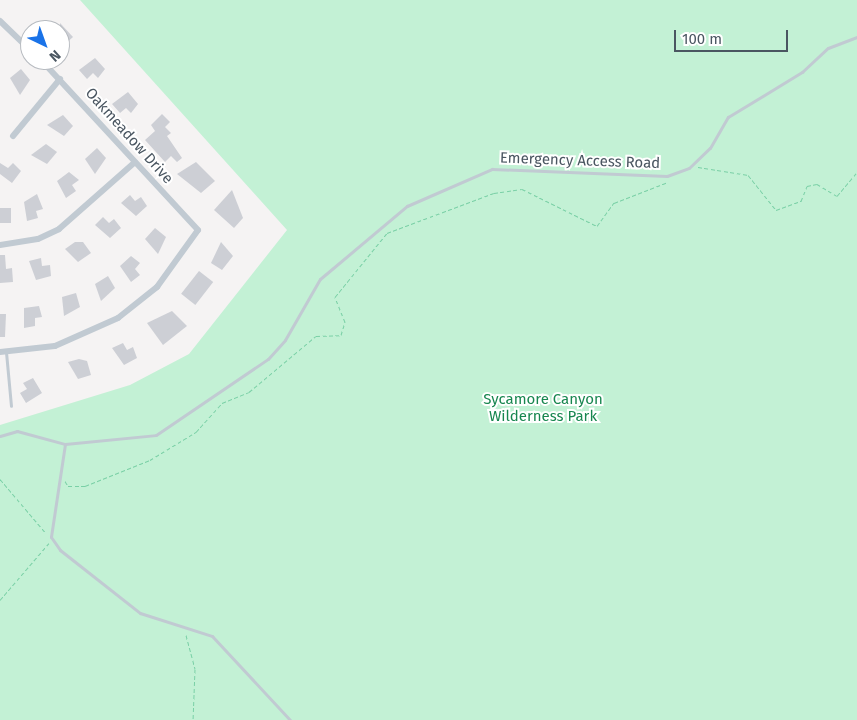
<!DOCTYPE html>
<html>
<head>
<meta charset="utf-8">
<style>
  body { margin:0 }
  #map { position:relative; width:857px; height:720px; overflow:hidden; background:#f5f3f3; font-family:"Fira Sans",sans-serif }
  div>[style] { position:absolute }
  .green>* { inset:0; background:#c3f1d5 }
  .building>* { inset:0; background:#cdcfd5; transform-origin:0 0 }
  .path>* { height:1px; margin-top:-0.5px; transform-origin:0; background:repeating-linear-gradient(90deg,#7ad0a6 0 4px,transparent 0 6.5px) }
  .service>* { height:3px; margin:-1.5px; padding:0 1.5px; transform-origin:1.5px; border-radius:1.5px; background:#c1cad2 }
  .minor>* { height:6px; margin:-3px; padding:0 3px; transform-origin:3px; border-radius:3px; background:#c1cad2 }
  span { translate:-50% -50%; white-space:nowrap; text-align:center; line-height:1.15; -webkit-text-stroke:4px #fff; paint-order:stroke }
  .street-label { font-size:15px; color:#4a5661 }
  .park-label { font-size:15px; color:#17864f }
  .north { position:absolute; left:20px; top:20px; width:50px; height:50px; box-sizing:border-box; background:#fff; border:1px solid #b7bbc0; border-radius:50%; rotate:138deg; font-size:14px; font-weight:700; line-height:20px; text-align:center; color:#4a5661 }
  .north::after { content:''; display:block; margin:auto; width:18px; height:22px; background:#1a73e8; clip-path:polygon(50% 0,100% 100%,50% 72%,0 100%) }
  .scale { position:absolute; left:674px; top:30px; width:114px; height:22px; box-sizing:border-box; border:2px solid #4a5661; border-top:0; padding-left:6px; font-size:15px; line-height:18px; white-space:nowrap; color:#4a5661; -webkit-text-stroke:4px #fff; paint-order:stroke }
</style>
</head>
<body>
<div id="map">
  <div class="green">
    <div style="clip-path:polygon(80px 0,857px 0,857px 720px,0 720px,0 425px,130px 385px,189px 354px,287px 230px)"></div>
  </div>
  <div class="building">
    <div style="clip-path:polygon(60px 23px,73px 37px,63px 46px,60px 42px)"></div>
    <div style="clip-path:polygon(95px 58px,105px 69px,98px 78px,93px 73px,87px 79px,79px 70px)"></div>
    <div style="clip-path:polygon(21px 69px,30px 80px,20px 95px,10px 78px)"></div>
    <div style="clip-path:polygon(128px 92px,138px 104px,131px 113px,126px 108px,120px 113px,112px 104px)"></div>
    <div style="clip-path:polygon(162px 114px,170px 122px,165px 127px,171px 133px,167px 136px,182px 158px,177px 162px,171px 156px,165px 162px,145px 140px,155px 131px,151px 125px)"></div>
    <div style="clip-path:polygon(63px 115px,73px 126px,64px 136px,47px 125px)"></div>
    <div style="clip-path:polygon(46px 144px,57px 152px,47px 164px,31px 155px)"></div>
    <div style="clip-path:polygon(97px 148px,106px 158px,95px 174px,85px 159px)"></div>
    <div style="clip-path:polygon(196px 162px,215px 181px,201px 193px,177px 174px)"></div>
    <div style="clip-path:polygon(0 163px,8px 168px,13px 163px,21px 171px,12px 183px,0 174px)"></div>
    <div style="clip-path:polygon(69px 172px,79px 180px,72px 185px,76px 191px,66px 198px,57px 181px)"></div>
    <div style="clip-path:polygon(232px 190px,243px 218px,234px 228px,214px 210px)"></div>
    <div style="clip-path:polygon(37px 194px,43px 209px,36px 211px,38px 218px,27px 221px,24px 202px)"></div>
    <div style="clip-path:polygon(130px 195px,135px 201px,141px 197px,147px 206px,136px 216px,121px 203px)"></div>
    <div style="left:0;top:208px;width:11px;height:15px"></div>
    <div style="clip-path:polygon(103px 217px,109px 223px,114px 219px,121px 228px,110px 238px,95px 225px)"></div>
    <div style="clip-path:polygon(155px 228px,166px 237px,158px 254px,145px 239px)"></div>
    <div style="clip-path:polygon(75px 242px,83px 242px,91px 253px,78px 262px,65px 249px)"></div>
    <div style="clip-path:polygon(221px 242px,233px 256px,222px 270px,211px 263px)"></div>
    <div style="clip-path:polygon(0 255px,5px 255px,6px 269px,12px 268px,13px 282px,0 283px)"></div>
    <div style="clip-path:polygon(131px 256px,140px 263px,135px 269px,140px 275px,131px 282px,120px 266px)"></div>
    <div style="clip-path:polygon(41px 258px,42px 266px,50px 265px,51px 276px,36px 280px,29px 261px)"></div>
    <div style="left:199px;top:271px;width:18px;height:29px;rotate:38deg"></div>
    <div style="clip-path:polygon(108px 276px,115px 288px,101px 301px,95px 284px)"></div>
    <div style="clip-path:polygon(76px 293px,80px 307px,64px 316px,62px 297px)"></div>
    <div style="clip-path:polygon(39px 306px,42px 317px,35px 318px,35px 326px,24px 328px,24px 308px)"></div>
    <div style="clip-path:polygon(172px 311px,187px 326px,163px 345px,147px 323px)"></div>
    <div style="clip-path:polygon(0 314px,6px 314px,5px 337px,0 337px)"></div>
    <div style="clip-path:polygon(123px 343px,127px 350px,133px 347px,137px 358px,124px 365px,112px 348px)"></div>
    <div style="clip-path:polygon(79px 359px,87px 361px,91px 375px,78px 379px,68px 362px)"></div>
    <div style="clip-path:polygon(33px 378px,42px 393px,26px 403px,20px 393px,27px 389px,23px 383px)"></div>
  </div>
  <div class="path">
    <div style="left:698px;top:167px;width:51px;rotate:9.1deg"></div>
    <div style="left:748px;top:175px;width:45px;rotate:51.3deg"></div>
    <div style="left:776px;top:210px;width:27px;rotate:-20deg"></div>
    <div style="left:801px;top:201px;width:16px;rotate:-68deg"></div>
    <div style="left:807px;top:186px;width:10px;rotate:-11deg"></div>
    <div style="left:817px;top:184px;width:23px;rotate:31deg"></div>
    <div style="left:837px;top:196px;width:31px;rotate:-50deg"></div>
    <div style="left:0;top:479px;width:70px;rotate:49.7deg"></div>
    <div style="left:65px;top:481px;width:6px;rotate:59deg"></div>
    <div style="left:68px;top:486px;width:17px"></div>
    <div style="left:85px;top:486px;width:70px;rotate:-21.8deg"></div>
    <div style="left:150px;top:460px;width:54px;rotate:-31.3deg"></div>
    <div style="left:196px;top:432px;width:39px;rotate:-48deg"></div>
    <div style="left:222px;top:403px;width:29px;rotate:-22deg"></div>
    <div style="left:249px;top:392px;width:87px;rotate:-39.9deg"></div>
    <div style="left:316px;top:336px;width:25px;rotate:-2deg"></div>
    <div style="left:341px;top:335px;width:14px;rotate:-73deg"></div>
    <div style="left:345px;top:322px;width:27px;rotate:-112deg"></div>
    <div style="left:335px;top:297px;width:82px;rotate:-50.9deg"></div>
    <div style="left:387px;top:233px;width:114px;rotate:-20.5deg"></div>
    <div style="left:494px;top:193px;width:28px;rotate:-8deg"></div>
    <div style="left:522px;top:189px;width:84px;rotate:26.3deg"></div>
    <div style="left:597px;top:226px;width:29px;rotate:-54deg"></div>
    <div style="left:614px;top:203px;width:58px;rotate:-21.3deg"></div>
    <div style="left:0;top:600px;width:75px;rotate:-49.3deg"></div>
    <div style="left:186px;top:635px;width:35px;rotate:75deg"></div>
    <div style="left:195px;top:669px;width:51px;rotate:92.2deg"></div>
  </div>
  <div class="service">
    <div style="left:6px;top:352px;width:54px;rotate:84.7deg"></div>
    <div style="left:0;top:436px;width:18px;rotate:-16deg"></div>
    <div style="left:17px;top:431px;width:50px;rotate:15.2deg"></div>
    <div style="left:65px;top:444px;width:91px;rotate:-5.6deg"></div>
    <div style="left:156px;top:435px;width:135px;rotate:-34.2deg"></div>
    <div style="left:268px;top:359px;width:25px;rotate:-48deg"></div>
    <div style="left:285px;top:340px;width:70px;rotate:-60.2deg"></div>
    <div style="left:320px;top:279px;width:114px;rotate:-40deg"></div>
    <div style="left:407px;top:206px;width:93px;rotate:-23.5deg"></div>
    <div style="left:492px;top:169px;width:175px;rotate:2.3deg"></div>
    <div style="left:667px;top:176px;width:23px;rotate:-20deg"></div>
    <div style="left:689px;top:168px;width:29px;rotate:-44deg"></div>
    <div style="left:710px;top:148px;width:36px;rotate:-60deg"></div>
    <div style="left:728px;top:117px;width:87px;rotate:-31.3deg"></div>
    <div style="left:802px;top:72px;width:35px;rotate:-43deg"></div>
    <div style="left:828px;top:48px;width:31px;rotate:-21deg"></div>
    <div style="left:65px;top:444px;width:94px;rotate:98.6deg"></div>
    <div style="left:51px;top:537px;width:16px;rotate:55deg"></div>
    <div style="left:60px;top:550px;width:102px;rotate:38.2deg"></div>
    <div style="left:140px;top:613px;width:76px;rotate:17.7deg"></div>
    <div style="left:212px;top:636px;width:115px;rotate:47.1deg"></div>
  </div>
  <div class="minor">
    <div style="left:0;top:21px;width:42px;rotate:44deg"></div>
    <div style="left:13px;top:136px;width:74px;rotate:-50.5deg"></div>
    <div style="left:0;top:245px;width:38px;rotate:-9deg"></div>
    <div style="left:38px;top:239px;width:23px;rotate:-25deg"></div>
    <div style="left:59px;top:229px;width:101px;rotate:-41.4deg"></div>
    <div style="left:0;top:352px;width:55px;rotate:-6.2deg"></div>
    <div style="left:55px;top:346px;width:69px;rotate:-24deg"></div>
    <div style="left:118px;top:318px;width:50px;rotate:-38.5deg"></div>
    <div style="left:157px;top:287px;width:70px;rotate:-54.3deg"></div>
    <div style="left:198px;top:230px;width:231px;rotate:-132.7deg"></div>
  </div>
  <div class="street-label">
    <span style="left:129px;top:136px;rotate:48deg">Oakmeadow Drive</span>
    <span style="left:580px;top:161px;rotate:2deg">Emergency Access Road</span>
  </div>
  <div class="park-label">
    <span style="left:543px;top:408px">Sycamore Canyon<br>Wilderness Park</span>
  </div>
  <div class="north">N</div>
  <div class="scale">100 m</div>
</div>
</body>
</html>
